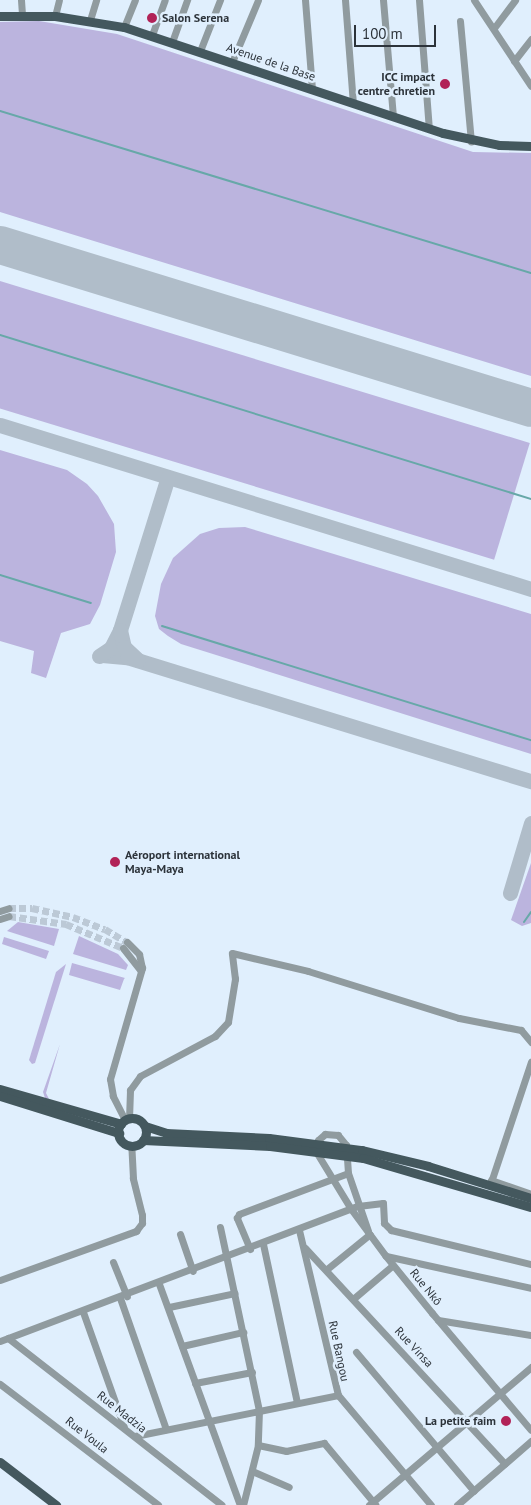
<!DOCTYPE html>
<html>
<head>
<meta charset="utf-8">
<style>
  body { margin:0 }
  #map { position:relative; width:531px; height:1505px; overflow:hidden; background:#e0effd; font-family:"PT Sans",sans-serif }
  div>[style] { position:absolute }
  .green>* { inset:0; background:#bbb4de; transform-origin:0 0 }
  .stream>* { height:2px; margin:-1px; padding:0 1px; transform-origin:1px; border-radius:1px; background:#67a8a8 }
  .taxiway>* { height:15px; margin:-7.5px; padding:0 7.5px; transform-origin:7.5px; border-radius:7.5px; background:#b0bdc9 }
  .runway>* { height:38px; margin:-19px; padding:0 19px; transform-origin:19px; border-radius:19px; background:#b0bdc9 }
  .minor-tunnel>* { height:7px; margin-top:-3.5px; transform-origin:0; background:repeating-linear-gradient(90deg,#bcc9d6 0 7px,transparent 0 10.5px) }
  .minor>* { height:7px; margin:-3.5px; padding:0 3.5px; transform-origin:3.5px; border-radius:3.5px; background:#909b9f }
  .major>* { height:9px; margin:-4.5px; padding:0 4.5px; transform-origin:4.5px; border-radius:4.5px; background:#44585e }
  .major>.ring { margin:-4.5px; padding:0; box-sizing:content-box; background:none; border:9px solid #44585e; border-radius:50% }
  .dots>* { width:14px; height:14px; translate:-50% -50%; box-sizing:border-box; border:2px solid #e0effd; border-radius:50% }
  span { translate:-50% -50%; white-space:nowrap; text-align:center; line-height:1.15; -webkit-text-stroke:5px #e0effd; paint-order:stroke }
  .poi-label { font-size:12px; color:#2c333a; font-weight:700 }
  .left { translate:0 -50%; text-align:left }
  .right { translate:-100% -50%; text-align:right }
  .street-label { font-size:12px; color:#2c333a }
  .scale { position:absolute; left:354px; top:25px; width:82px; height:22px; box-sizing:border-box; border:2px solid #2c333a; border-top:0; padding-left:6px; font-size:15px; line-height:18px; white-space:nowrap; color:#2c333a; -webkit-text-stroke:4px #e0effd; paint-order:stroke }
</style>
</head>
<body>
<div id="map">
  <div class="green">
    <div style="clip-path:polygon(39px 21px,117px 34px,473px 152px,531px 153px,531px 376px,0 212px,0 22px)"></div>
    <div style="left:0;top:281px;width:554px;height:122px;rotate:17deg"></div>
    <div style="clip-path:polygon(0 450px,67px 470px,87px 484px,98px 496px,114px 524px,116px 552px,100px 605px,90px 624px,61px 633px,46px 678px,31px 673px,34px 651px,0 641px)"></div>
    <div style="clip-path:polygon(245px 527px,531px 614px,531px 754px,181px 644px,168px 636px,159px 629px,155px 616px,161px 584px,173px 558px,200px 534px,219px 528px)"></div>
    <div style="clip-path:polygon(531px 863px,531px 923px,522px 926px,511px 920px)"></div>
    <div style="clip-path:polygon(18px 922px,59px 929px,54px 946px,7px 931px)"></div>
    <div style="clip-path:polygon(79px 936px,118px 954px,128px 965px,126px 970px,73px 954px)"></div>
    <div style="clip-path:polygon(4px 937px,49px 951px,46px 959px,2px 944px)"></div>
    <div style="clip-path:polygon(72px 963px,125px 978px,124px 979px,120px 990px,69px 975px)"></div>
    <div style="clip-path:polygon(66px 964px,35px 1063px,32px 1064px,29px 1060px,56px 972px)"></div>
    <div style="clip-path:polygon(60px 1044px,46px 1093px,49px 1099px,45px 1098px,43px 1092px)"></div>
  </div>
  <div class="stream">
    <div style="left:0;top:111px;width:555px;rotate:16.97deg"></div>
    <div style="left:0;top:335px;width:556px;rotate:17.16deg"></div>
    <div style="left:0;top:575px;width:95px;rotate:17.1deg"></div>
    <div style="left:162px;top:626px;width:386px;rotate:17.2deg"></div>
    <div style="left:524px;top:922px;width:12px;rotate:-55deg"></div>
  </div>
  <div class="taxiway">
    <div style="left:0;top:425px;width:556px;rotate:17.16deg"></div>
    <div style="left:120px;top:630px;width:160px;rotate:-72.6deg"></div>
    <div style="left:102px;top:655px;width:25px;rotate:5deg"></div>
    <div style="left:127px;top:657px;width:423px;rotate:17.1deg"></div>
    <div style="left:99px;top:656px;width:14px;rotate:-34deg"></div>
    <div style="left:111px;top:648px;width:20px;rotate:-63deg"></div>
    <div style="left:120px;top:630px;width:17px;rotate:77deg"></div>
    <div style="left:124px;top:647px;width:19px;rotate:43deg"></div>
    <div style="left:510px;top:893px;width:73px;rotate:-73.3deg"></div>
  </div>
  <div class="runway">
    <div style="left:0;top:245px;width:555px;rotate:17.06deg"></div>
  </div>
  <div class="minor-tunnel">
    <div style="left:9px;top:908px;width:23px"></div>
    <div style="left:32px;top:908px;width:42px;rotate:12.4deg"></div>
    <div style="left:73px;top:917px;width:34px;rotate:21deg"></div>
    <div style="left:105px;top:929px;width:26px;rotate:31deg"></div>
    <div style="left:9px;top:916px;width:58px;rotate:8deg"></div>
    <div style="left:66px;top:924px;width:62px;rotate:22.8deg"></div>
  </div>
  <div class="minor">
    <div style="left:21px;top:0;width:16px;rotate:86deg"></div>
    <div style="left:305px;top:0;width:89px;rotate:85.5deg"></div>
    <div style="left:345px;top:0;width:103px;rotate:85.6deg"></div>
    <div style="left:383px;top:0;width:117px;rotate:85.1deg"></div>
    <div style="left:419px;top:0;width:129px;rotate:85.6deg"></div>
    <div style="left:474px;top:0;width:103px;rotate:56.5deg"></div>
    <div style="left:55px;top:16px;width:16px;rotate:-76deg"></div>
    <div style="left:90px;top:20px;width:21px;rotate:-73deg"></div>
    <div style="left:460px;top:21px;width:121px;rotate:84.8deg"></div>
    <div style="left:124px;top:27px;width:29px;rotate:-68deg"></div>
    <div style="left:494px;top:28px;width:35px;rotate:-53deg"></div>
    <div style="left:152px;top:35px;width:37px;rotate:-70deg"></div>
    <div style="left:172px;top:42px;width:45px;rotate:-70.3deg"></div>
    <div style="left:200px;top:51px;width:55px;rotate:-68.6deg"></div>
    <div style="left:514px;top:61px;width:28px;rotate:-52deg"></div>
    <div style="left:232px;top:62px;width:67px;rotate:-67.2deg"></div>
    <div style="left:0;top:911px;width:9px;rotate:-18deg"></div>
    <div style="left:0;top:919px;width:9px;rotate:-18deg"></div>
    <div style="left:123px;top:948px;width:29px;rotate:52deg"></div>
    <div style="left:129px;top:1119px;width:29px;rotate:-88deg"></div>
    <div style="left:130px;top:1090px;width:17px;rotate:-54deg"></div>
    <div style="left:140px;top:1076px;width:85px;rotate:-28.1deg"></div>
    <div style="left:215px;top:1036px;width:19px;rotate:-47deg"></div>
    <div style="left:228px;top:1022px;width:44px;rotate:-80.8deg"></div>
    <div style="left:235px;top:979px;width:26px;rotate:-97deg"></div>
    <div style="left:232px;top:953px;width:78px;rotate:13.3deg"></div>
    <div style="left:308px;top:971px;width:158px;rotate:17.3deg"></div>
    <div style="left:459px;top:1018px;width:63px;rotate:11deg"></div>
    <div style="left:521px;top:1030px;width:16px;rotate:50deg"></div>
    <div style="left:125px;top:1120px;width:27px;rotate:-117deg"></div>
    <div style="left:113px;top:1096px;width:17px;rotate:-100deg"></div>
    <div style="left:110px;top:1079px;width:116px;rotate:-73.9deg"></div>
    <div style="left:142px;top:968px;width:14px;rotate:-102deg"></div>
    <div style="left:139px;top:954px;width:17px;rotate:-135deg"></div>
    <div style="left:491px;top:1180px;width:42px;rotate:19.3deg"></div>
    <div style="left:490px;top:1185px;width:130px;rotate:-71.6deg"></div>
    <div style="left:220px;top:1227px;width:187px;rotate:78deg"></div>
    <div style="left:259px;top:1410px;width:35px;rotate:92deg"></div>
    <div style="left:258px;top:1445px;width:62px;rotate:104deg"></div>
    <div style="left:299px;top:1230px;width:170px;rotate:76.7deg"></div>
    <div style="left:338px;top:1395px;width:144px;rotate:49.8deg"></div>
    <div style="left:368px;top:1231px;width:61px;rotate:-109deg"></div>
    <div style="left:348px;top:1173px;width:28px;rotate:-94deg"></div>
    <div style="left:346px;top:1145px;width:13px;rotate:-129deg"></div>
    <div style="left:338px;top:1135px;width:13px;rotate:-176deg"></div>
    <div style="left:325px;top:1134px;width:9px;rotate:139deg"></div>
    <div style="left:318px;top:1140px;width:10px;rotate:107deg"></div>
    <div style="left:315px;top:1150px;width:69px;rotate:58.6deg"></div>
    <div style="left:351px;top:1209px;width:57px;rotate:53.5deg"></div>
    <div style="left:385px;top:1255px;width:75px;rotate:51deg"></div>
    <div style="left:432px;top:1313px;width:153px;rotate:49.8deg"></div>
    <div style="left:180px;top:1234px;width:39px;rotate:71deg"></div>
    <div style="left:263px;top:1244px;width:162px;rotate:77.9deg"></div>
    <div style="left:305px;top:1248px;width:294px;rotate:47.2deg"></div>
    <div style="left:250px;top:1249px;width:34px;rotate:-113deg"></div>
    <div style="left:237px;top:1218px;width:4px;rotate:-63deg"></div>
    <div style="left:239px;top:1214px;width:116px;rotate:-20.6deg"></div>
    <div style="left:386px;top:1256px;width:148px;rotate:12.4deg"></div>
    <div style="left:113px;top:1262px;width:37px;rotate:68deg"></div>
    <div style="left:327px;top:1269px;width:55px;rotate:-39.1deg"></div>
    <div style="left:0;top:1280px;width:145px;rotate:-19.8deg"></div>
    <div style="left:136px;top:1231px;width:10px;rotate:-53deg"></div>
    <div style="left:142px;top:1223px;width:8px;rotate:-90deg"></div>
    <div style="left:142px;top:1215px;width:38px;rotate:-104deg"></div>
    <div style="left:133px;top:1178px;width:33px;rotate:-93deg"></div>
    <div style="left:159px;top:1284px;width:235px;rotate:69.9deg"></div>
    <div style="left:120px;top:1298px;width:139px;rotate:70.7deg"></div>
    <div style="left:353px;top:1299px;width:52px;rotate:-40.4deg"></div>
    <div style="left:169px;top:1307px;width:67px;rotate:-12deg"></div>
    <div style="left:83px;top:1312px;width:122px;rotate:70.4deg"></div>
    <div style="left:438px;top:1320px;width:94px;rotate:9.2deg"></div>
    <div style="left:8px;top:1338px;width:271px;rotate:38deg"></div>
    <div style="left:0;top:1341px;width:383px;rotate:-20.7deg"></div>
    <div style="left:358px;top:1206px;width:25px;rotate:-7deg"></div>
    <div style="left:383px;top:1203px;width:20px;rotate:87deg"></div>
    <div style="left:384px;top:1223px;width:10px;rotate:45deg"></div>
    <div style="left:391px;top:1230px;width:144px;rotate:13.7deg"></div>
    <div style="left:182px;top:1346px;width:63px;rotate:-12.9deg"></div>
    <div style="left:356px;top:1352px;width:182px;rotate:49.7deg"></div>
    <div style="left:195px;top:1383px;width:58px;rotate:-10.9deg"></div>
    <div style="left:0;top:1384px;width:199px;rotate:37.4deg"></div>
    <div style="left:135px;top:1436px;width:207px;rotate:-11.4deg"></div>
    <div style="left:258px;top:1445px;width:29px;rotate:12deg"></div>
    <div style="left:286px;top:1451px;width:39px;rotate:-12deg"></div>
    <div style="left:324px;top:1443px;width:80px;rotate:50.1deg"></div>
    <div style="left:252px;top:1471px;width:40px;rotate:23.4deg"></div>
    <div style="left:369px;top:1505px;width:213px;rotate:-40.4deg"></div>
    <div style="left:457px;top:1505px;width:98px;rotate:-40.9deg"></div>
  </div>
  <div class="major">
    <div style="left:0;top:16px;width:55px"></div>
    <div style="left:55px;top:16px;width:70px;rotate:9.1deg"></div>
    <div style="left:124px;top:27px;width:336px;rotate:18.4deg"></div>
    <div style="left:443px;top:133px;width:57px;rotate:12.1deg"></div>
    <div style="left:499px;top:145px;width:32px;rotate:2deg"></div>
    <div style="left:0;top:1089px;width:126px;rotate:16.1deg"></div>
    <div style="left:0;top:1096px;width:125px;rotate:17.3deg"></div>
    <div class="ring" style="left:118px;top:1118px;width:19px;height:19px"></div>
    <div style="left:145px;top:1126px;width:22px;rotate:18deg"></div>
    <div style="left:166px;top:1133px;width:103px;rotate:2.8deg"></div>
    <div style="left:269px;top:1138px;width:94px;rotate:7.4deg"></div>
    <div style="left:362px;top:1150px;width:68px;rotate:13.6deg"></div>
    <div style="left:428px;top:1166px;width:108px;rotate:17.3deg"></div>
    <div style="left:143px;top:1140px;width:127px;rotate:2.7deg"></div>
    <div style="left:270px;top:1146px;width:94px;rotate:7.4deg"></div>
    <div style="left:363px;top:1158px;width:175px;rotate:16.3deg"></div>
    <div style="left:0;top:1462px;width:71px;rotate:37.5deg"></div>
  </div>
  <div class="dots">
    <div style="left:152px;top:18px;background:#b12257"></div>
    <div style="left:445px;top:84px;background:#b12257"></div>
    <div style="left:115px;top:862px;background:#b12257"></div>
    <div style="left:506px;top:1421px;background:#b12257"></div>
  </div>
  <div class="poi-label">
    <span class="left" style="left:162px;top:18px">Salon Serena</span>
    <span class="right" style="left:435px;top:84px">ICC impact<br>centre chretien</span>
    <span class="left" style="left:125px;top:862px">Aéroport international<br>Maya-Maya</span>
    <span class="right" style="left:496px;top:1421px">La petite faim</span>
  </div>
  <div class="street-label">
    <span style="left:271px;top:62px;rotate:19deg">Avenue de la Base</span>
    <span style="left:426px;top:1287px;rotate:51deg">Rue Nkô</span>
    <span style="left:414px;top:1347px;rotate:47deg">Rue Vinsa</span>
    <span style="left:339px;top:1351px;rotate:78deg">Rue Bangou</span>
    <span style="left:122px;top:1412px;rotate:38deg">Rue Madzia</span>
    <span style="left:87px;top:1435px;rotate:38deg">Rue Voula</span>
  </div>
  <div class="scale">100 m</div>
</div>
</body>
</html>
